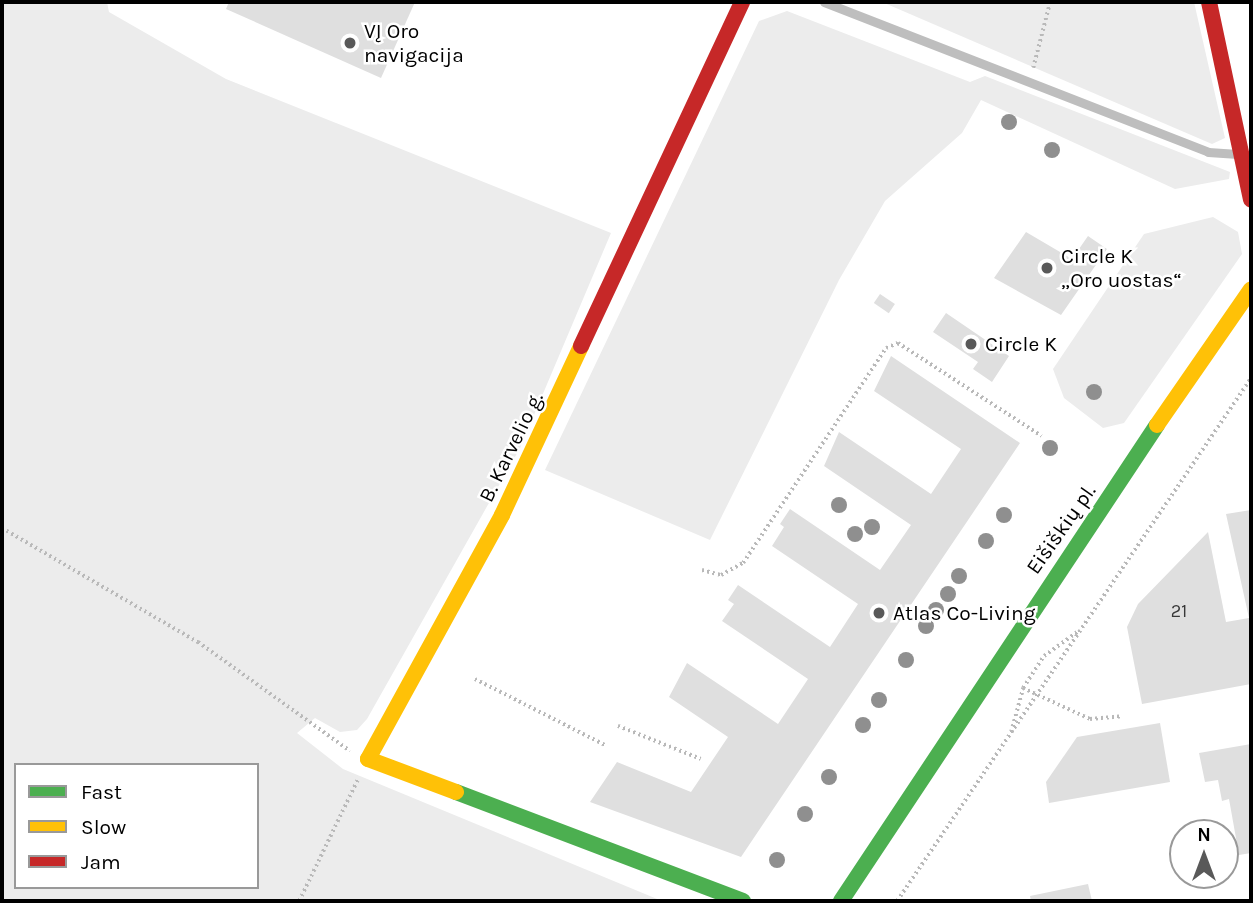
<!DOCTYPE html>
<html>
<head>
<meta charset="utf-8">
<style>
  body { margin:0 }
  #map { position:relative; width:1253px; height:903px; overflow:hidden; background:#fff; font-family:Karla,sans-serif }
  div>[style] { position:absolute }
  .green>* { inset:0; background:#ececec }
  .building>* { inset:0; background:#dfdfdf; transform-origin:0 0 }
  .path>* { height:3.5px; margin-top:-1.75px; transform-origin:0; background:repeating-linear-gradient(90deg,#b9b9b9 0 2px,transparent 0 5.5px) }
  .lane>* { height:9px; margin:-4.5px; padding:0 4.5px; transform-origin:4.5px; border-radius:4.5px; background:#bebebe }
  .fast>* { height:16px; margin:-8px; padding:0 8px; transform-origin:8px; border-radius:8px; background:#4caf50 }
  .slow>* { height:16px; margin:-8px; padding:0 8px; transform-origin:8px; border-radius:8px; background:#ffc107 }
  .jam>* { height:16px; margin:-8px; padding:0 8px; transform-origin:8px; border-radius:8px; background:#c62828 }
  .trees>* { width:16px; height:16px; margin:-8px; border-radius:50%; background:#8f8f8f }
  .dots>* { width:19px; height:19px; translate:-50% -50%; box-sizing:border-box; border:4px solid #fff; border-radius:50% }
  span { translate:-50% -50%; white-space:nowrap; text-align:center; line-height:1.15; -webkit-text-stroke:5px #fff; paint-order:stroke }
  .number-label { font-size:18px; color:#383838 }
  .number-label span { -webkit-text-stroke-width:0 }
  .poi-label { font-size:21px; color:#000 }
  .left { translate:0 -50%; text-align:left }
  .street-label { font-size:21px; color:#000 }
  .frame { position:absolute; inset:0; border:4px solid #000; pointer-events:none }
  .legend { position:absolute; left:14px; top:763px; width:245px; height:126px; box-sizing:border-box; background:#fff; border:2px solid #999; margin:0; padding:9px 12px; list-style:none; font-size:21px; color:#000 }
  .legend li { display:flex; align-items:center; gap:14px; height:35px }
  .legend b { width:35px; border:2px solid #999 }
  .north { position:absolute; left:1169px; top:819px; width:70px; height:70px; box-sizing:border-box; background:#fff; border:2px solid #999; border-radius:50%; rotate:0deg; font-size:19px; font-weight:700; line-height:28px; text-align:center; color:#000 }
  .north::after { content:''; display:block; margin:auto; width:24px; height:32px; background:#595959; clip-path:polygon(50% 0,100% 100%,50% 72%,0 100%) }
</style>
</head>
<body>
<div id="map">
  <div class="green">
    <div style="clip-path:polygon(evenodd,2px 2px,107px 2px,109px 12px,226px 79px,611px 233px,520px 448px,367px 719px,357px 730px,340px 732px,315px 718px,297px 733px,343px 769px,662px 901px,2px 901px,2px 2px,16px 765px,257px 765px,257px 887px,16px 887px,16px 765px)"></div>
    <div style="clip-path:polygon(882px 2px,1194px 2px,1225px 138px,1212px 144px)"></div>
    <div style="clip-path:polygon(787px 11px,970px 82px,985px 76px,1230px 172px,1229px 179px,1175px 189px,981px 100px,962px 133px,885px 201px,839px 280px,710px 540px,545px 470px,759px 21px)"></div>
    <div style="clip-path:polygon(1213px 217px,1238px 232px,1242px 254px,1124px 423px,1103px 428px,1064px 398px,1053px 369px,1144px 234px)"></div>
  </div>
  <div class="building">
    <div style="clip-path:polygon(229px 2px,415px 2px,381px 78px,226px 9px)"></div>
    <div style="clip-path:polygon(1026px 232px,1072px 259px,1088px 236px,1107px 249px,1061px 315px,994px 278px)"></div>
    <div style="left:880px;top:294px;width:18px;height:11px;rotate:34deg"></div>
    <div style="clip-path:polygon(946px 313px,1009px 356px,992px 382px,973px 369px,978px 362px,933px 332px)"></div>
    <div style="clip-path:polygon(891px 356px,1020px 443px,842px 707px,741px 857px,590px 802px,617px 762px,691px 792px,728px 737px,669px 697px,687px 663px,778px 724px,808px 679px,722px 621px,734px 604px,728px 600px,738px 585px,830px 647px,858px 604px,772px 546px,784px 527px,780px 524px,790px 509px,880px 570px,911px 525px,824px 466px,839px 432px,931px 494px,961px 449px,874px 391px)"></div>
    <div style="clip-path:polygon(1251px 510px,1251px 684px,1142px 704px,1127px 627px,1138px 604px,1208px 532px,1226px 622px,1249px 618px,1226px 514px)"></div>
    <div style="clip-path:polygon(1160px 723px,1170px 782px,1049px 803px,1046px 782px,1077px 737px)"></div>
    <div style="clip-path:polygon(1251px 744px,1251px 853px,1239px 855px,1229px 799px,1222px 801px,1218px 780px,1205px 782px,1199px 753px)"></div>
    <div style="clip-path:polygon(1088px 884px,1092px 901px,1031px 901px,1030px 896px)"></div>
  </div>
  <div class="path">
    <div style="left:1033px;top:68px;width:68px;rotate:-75.6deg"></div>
    <div style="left:2px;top:528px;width:227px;rotate:30.2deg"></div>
    <div style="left:198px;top:642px;width:187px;rotate:35.6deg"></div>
    <div style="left:702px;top:570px;width:20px;rotate:15deg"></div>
    <div style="left:721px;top:575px;width:25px;rotate:-29deg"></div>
    <div style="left:743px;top:563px;width:258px;rotate:-56.4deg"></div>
    <div style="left:886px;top:348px;width:13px;rotate:-23deg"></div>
    <div style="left:898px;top:343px;width:171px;rotate:32.9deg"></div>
    <div style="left:475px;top:679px;width:148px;rotate:26.9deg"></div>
    <div style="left:1023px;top:688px;width:74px;rotate:24.8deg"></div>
    <div style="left:1090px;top:719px;width:32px;rotate:-5deg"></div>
    <div style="left:618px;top:726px;width:89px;rotate:21.7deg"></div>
    <div style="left:1011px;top:732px;width:46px;rotate:-74.7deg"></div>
    <div style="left:1023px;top:688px;width:38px;rotate:-57deg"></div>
    <div style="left:1044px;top:656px;width:44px;rotate:-35.8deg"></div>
    <div style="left:299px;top:901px;width:136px;rotate:-64.2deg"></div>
    <div style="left:897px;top:901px;width:632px;rotate:-55.91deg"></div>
  </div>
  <div class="lane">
    <div style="left:824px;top:2px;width:412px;rotate:21.3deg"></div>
    <div style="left:1208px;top:152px;width:30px;rotate:4deg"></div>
  </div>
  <div class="fast">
    <div style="left:456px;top:792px;width:307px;rotate:20.8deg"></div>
    <div style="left:841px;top:901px;width:571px;rotate:-56.42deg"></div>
  </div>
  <div class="slow">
    <div style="left:1157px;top:425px;width:165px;rotate:-55.3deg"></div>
    <div style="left:456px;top:792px;width:94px;rotate:-159.4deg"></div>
    <div style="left:368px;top:759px;width:278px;rotate:-61.2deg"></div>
    <div style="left:502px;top:515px;width:187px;rotate:-64.9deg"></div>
  </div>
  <div class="jam">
    <div style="left:1209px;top:2px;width:202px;rotate:78deg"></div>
    <div style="left:581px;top:346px;width:380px;rotate:-64.9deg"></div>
  </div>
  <div class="trees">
    <div style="left:1009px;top:122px"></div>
    <div style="left:1052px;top:150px"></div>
    <div style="left:1094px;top:392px"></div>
    <div style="left:1050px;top:448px"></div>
    <div style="left:839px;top:505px"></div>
    <div style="left:1004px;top:515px"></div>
    <div style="left:872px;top:527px"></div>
    <div style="left:855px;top:534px"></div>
    <div style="left:986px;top:541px"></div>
    <div style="left:959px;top:576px"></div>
    <div style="left:948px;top:594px"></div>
    <div style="left:936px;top:610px"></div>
    <div style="left:926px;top:626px"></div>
    <div style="left:906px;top:660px"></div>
    <div style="left:879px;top:700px"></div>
    <div style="left:863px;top:725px"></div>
    <div style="left:829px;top:777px"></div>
    <div style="left:805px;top:814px"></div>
    <div style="left:777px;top:860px"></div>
  </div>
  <div class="dots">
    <div style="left:350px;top:43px;background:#595959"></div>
    <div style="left:1047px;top:268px;background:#595959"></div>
    <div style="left:971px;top:344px;background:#595959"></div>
    <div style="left:879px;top:613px;background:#595959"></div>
  </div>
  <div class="number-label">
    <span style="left:1179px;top:611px">21</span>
  </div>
  <div class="poi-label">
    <span class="left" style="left:364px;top:43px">VĮ Oro<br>navigacija</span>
    <span class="left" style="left:1061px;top:268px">Circle K<br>„Oro uostas“</span>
    <span class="left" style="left:985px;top:344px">Circle K</span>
    <span class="left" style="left:893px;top:613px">Atlas Co-Living</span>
  </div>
  <div class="street-label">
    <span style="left:511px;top:447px;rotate:-64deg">B. Karvelio g.</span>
    <span style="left:1061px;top:529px;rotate:-55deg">Eišiškių pl.</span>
  </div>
  <div class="frame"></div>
  <ul class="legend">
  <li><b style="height:9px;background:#4caf50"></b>Fast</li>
  <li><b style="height:9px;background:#ffc107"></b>Slow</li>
  <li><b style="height:9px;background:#c62828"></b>Jam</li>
  </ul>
  <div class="north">N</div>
</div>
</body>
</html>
